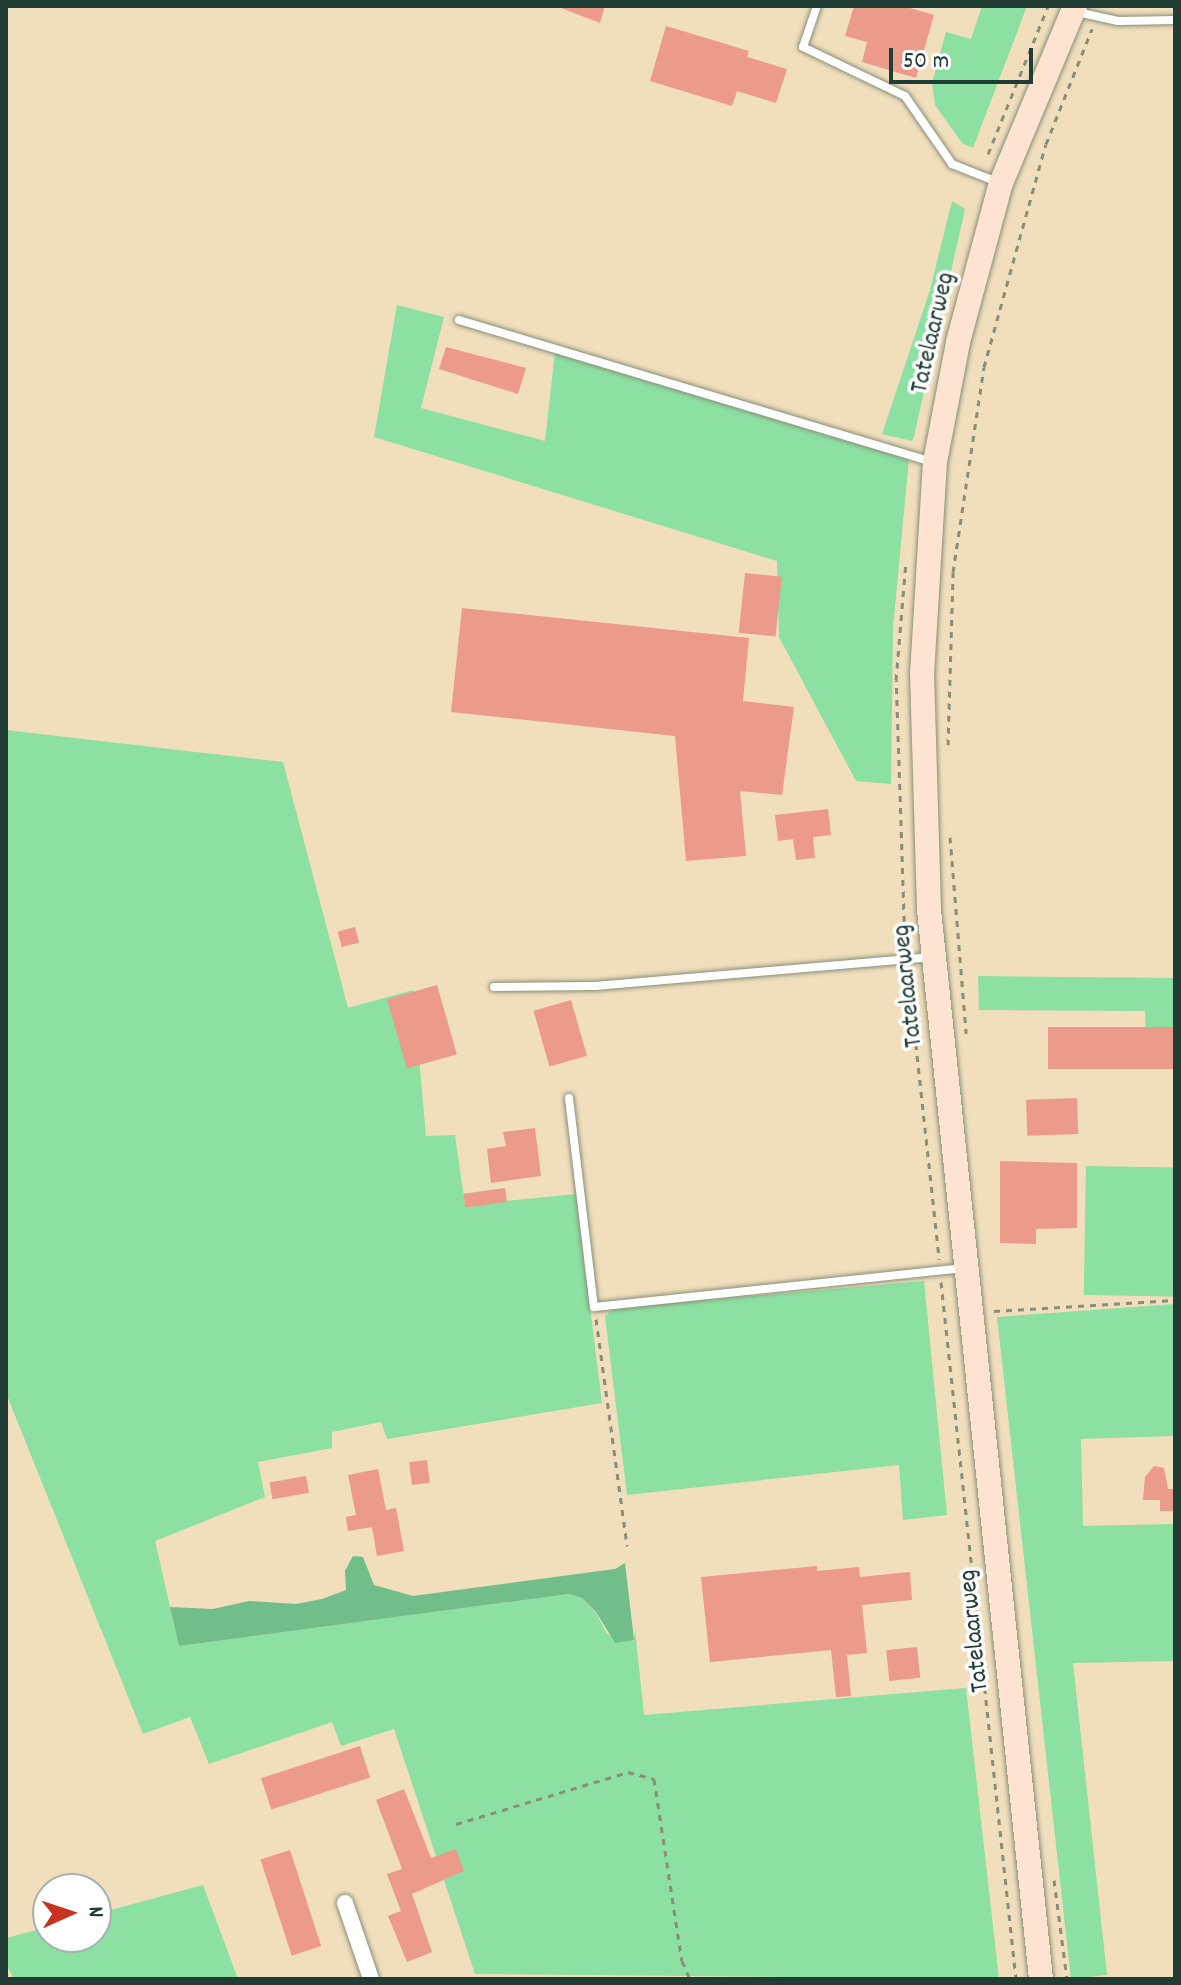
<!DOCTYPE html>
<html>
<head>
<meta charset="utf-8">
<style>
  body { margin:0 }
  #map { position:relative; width:1181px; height:1985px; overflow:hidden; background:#f0debd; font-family:Dekko,sans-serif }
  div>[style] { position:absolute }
  .green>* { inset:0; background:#8ce0a2; transform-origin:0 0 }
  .forest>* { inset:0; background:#71be88 }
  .building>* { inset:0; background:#ec9a8a; transform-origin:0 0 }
  .path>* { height:3px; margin-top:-1.5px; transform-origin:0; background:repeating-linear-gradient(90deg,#888e78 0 6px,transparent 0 12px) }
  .roads { filter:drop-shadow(0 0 2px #888e78) drop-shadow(0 0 2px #888e78) }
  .service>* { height:8px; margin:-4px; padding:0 4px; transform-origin:4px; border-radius:4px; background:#fff }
  .minor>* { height:16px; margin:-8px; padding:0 8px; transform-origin:8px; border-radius:8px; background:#fff }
  .secondary>* { height:24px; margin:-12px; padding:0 12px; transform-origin:12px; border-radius:12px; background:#fde4d1 }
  span { translate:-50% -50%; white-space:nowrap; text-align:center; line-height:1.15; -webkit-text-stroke:7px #fff; paint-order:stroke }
  .street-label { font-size:26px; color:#1f3d34 }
  .frame { position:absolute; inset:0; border:8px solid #1f3d34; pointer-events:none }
  .north { position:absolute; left:32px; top:1873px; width:80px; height:80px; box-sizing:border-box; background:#fff; border:2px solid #a5b1ae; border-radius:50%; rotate:87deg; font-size:22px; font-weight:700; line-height:32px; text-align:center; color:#1f3d34 }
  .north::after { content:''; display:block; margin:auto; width:28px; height:36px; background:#c8321e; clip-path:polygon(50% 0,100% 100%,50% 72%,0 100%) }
  .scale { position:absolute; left:889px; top:48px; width:144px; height:36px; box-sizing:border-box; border:4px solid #1f3d34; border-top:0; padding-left:10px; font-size:24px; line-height:28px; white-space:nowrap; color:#1f3d34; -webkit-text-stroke:6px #fff; paint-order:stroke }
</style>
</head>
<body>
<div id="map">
  <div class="green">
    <div style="clip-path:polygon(982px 6px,1027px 6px,973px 148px,962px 143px,935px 105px,932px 83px,946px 32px,971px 39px)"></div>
    <div style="clip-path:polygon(952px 201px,965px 209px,914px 436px,912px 441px,882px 434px,930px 290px)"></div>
    <div style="clip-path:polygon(397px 305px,444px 317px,421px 408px,545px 441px,555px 351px,909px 459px,893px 628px,891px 784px,856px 781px,779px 637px,777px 561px,374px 437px)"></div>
    <div style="clip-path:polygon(6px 730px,283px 762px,348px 1008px,413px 990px,426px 1136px,455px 1135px,465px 1205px,576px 1194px,602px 1403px,387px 1439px,381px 1422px,332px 1432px,332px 1448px,258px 1462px,265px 1497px,155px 1541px,179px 1646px,569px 1594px,582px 1598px,596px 1613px,607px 1634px,634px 1641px,635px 1629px,644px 1715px,966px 1688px,999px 1979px,475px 1974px,394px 1729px,341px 1746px,332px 1722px,209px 1764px,190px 1717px,143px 1734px,6px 1393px)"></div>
    <div style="clip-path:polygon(978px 976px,1175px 978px,1175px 1058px,1147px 1058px,1145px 1011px,979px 1010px)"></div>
    <div style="left:1086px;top:1166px;width:89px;height:129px;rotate:1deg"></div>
    <div style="clip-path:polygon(924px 1281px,947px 1515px,903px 1520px,899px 1465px,627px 1495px,605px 1316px,615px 1308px)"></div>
    <div style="clip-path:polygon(1175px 1304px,1175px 1436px,1081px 1439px,1083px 1526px,1175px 1524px,1175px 1661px,1073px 1663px,1107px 1975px,1071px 1979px,997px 1317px)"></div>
    <div style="clip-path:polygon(203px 1885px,238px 1979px,14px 1979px,6px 1964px,6px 1938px,48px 1927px,48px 1937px,96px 1937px,96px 1914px)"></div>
  </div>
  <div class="forest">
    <div style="clip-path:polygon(353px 1556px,363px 1557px,374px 1585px,413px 1596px,615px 1569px,625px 1563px,634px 1640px,615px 1643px,596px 1612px,582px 1598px,569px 1594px,179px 1646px,170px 1607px,213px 1609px,249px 1601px,296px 1604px,322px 1599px,346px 1590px,345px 1571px)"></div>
  </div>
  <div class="building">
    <div style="clip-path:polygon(556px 6px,605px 6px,600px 23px)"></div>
    <div style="clip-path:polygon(854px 6px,903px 6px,934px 15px,916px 78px,862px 62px,867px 42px,845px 36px)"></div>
    <div style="clip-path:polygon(666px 26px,749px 51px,747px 57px,787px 69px,776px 103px,737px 91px,732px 106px,650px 81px)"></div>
    <div style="clip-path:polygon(446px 347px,526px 368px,518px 394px,439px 369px)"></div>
    <div style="left:745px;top:573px;width:37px;height:60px;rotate:6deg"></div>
    <div style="clip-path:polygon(462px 608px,749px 638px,743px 701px,794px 707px,782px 795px,740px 791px,746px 856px,686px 861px,675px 736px,451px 712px)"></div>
    <div style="clip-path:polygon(828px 809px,831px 835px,813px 837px,815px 858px,796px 860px,793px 839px,778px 841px,775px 815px)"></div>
    <div style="left:355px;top:927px;width:16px;height:18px;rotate:75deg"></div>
    <div style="left:437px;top:985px;width:72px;height:52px;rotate:74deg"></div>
    <div style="left:571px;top:1000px;width:58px;height:39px;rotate:74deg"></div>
    <div style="left:1175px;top:1027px;width:42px;height:127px;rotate:90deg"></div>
    <div style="left:1077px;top:1098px;width:36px;height:51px;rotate:88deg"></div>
    <div style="clip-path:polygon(535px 1128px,541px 1176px,491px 1183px,487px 1149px,506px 1146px,503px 1132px)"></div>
    <div style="clip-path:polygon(1000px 1161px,1077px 1163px,1077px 1228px,1036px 1229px,1036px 1244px,1000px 1243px)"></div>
    <div style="left:505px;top:1188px;width:14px;height:42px;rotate:82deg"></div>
    <div style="left:427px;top:1460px;width:23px;height:18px;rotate:83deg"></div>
    <div style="clip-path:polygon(1154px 1466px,1164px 1468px,1168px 1489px,1175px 1489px,1175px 1511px,1160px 1511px,1160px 1500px,1143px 1500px,1145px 1477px)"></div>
    <div style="clip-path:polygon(378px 1469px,386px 1510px,396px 1508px,404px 1551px,377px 1556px,372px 1527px,348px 1531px,346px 1517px,356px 1515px,348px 1475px)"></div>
    <div style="left:306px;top:1476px;width:17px;height:37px;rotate:80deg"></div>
    <div style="clip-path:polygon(817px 1566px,817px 1571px,859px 1567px,860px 1577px,910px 1572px,912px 1600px,862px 1605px,867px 1653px,847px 1655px,851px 1696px,836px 1697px,831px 1650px,710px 1662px,701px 1577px)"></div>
    <div style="left:917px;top:1647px;width:31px;height:31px;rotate:84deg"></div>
    <div style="left:360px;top:1746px;width:33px;height:104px;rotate:72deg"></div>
    <div style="clip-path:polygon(404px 1789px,431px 1858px,456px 1849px,464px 1871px,412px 1894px,432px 1952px,407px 1962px,388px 1916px,401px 1911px,387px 1874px,402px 1869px,376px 1800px)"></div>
    <div style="left:290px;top:1850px;width:101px;height:31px;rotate:72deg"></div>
  </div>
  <div class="path">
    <div style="left:988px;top:154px;width:160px;rotate:-67.9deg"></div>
    <div style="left:948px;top:745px;width:173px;rotate:-88.3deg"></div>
    <div style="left:953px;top:572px;width:207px;rotate:-81.4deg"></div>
    <div style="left:984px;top:367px;width:231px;rotate:-74.5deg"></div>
    <div style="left:1046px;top:144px;width:124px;rotate:-68.2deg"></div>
    <div style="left:950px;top:837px;width:197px;rotate:85.3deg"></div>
    <div style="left:905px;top:945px;width:265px;rotate:-91.9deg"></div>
    <div style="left:896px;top:680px;width:119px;rotate:-85.2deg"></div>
    <div style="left:908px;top:972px;width:289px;rotate:83.8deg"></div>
    <div style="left:941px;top:1282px;width:701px;rotate:83.86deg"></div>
    <div style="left:994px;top:1311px;width:181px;rotate:-3.5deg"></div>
    <div style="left:596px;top:1319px;width:229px;rotate:82.2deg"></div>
    <div style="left:456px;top:1824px;width:180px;rotate:-16.8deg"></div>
    <div style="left:628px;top:1772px;width:27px;rotate:15deg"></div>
    <div style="left:654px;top:1779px;width:184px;rotate:81.3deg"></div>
    <div style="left:682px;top:1961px;width:20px;rotate:66deg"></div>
    <div style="left:1054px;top:1880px;width:100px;rotate:82.5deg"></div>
  </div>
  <div class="roads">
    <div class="service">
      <div style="left:817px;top:6px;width:43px;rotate:108.9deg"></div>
      <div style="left:803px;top:47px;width:113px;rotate:25.7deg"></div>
      <div style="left:905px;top:96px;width:83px;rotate:55.3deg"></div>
      <div style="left:952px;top:164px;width:48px;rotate:21.8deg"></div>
      <div style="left:1077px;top:12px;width:42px;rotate:12.4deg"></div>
      <div style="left:1118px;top:21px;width:57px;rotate:-1deg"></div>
      <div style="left:459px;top:320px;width:495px;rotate:16.7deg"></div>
      <div style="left:494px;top:987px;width:101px;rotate:-0.6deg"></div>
      <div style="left:595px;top:986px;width:339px;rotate:-4.9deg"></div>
      <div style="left:569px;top:1098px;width:210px;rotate:83.2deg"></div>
      <div style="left:594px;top:1307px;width:373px;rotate:-6deg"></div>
    </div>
    <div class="minor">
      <div style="left:345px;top:1903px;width:80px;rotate:71.1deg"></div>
    </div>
    <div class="secondary">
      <div style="left:1041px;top:1979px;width:1076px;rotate:-95.98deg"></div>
      <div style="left:929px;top:909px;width:235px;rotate:-91.7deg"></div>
      <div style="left:922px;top:674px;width:212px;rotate:-86.5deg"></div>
      <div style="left:935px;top:462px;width:122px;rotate:-79.1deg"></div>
      <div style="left:958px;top:342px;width:165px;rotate:-74.9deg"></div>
      <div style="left:1001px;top:183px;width:192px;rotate:-67.3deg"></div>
    </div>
  </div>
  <div class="street-label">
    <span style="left:934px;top:333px;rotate:-77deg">Tatelaarweg</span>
    <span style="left:909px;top:986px;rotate:-96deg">Tatelaarweg</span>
    <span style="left:975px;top:1631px;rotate:-96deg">Tatelaarweg</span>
  </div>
  <div class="frame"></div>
  <div class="north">N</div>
  <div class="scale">50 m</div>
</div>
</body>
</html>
